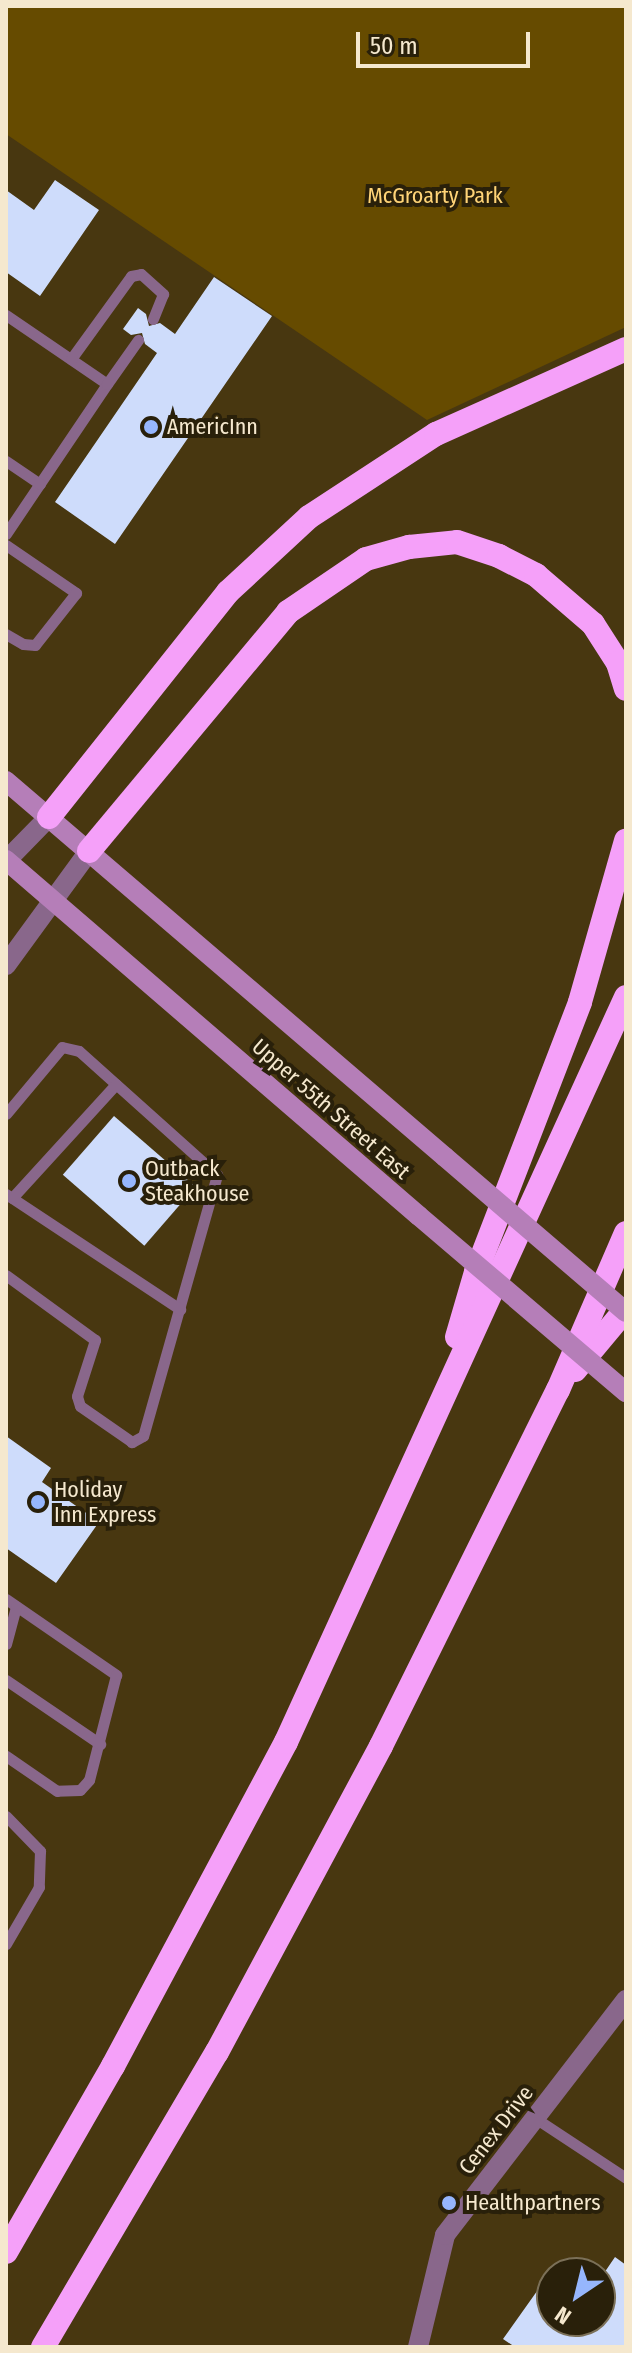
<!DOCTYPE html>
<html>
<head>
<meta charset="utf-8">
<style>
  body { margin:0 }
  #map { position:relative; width:632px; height:2353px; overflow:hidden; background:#483710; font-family:"Fira Sans Condensed",sans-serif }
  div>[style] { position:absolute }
  .green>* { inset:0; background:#664b00 }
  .building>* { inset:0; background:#cedcfb; transform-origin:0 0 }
  .lane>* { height:11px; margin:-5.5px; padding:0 5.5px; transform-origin:5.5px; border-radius:5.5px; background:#89678b }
  .street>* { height:20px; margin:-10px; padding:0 10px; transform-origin:10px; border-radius:10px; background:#89678b }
  .secondary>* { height:20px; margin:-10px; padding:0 10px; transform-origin:10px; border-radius:10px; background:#b57eb8 }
  .highway>* { height:24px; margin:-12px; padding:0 12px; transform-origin:12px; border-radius:12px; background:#f5a0f9 }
  .secondary-bridge>* { height:20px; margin:-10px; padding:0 10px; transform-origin:10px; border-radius:10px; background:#b57eb8 }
  .dots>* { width:22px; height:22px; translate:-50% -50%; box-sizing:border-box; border:4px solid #29200a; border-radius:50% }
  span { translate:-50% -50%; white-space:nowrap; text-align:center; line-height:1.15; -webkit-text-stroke:8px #29200a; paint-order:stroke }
  .park-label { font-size:22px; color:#ffd477 }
  .poi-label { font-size:22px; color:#f5e8ce }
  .left { translate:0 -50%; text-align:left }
  .street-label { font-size:22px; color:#f5e8ce }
  .frame { position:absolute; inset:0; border:8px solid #f5e8ce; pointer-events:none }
  .north { position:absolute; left:536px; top:2257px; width:80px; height:80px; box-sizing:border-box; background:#29200a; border:2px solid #7b7058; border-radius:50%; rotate:215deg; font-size:22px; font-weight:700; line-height:32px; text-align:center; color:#f5e8ce }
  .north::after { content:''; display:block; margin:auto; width:28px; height:36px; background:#96b6fd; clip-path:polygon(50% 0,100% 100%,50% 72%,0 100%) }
  .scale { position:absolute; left:356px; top:32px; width:174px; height:36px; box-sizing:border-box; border:4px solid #f5e8ce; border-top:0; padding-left:10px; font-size:24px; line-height:28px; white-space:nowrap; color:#f5e8ce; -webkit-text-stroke:6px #29200a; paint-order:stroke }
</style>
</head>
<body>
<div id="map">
  <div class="green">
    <div style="clip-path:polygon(6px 6px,626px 6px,626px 327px,427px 420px,6px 134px)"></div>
  </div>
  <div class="building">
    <div style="clip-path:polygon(55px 180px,99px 210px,40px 296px,6px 272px,6px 190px,34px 210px)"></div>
    <div style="clip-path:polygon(214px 277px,272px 316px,115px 544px,55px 502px,157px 353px,145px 344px,142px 333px,131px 335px,123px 329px,138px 308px,146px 314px,149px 326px,160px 323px,175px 334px)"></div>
    <div style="left:114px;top:1116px;width:108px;height:78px;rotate:41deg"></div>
    <div style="clip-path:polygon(6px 1436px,51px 1468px,42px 1482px,99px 1522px,56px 1583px,6px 1548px)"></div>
    <div style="clip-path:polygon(615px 2257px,626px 2265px,626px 2347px,515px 2347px,503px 2339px,552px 2270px,552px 2321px,600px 2321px,600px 2279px)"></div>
  </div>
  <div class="lane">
    <div style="left:6px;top:315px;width:122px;rotate:34.3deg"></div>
    <div style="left:107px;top:384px;width:181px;rotate:124deg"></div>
    <div style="left:71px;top:359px;width:102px;rotate:-54.1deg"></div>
    <div style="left:131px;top:276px;width:10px;rotate:-11deg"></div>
    <div style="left:141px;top:274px;width:30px;rotate:42deg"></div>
    <div style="left:163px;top:294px;width:27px;rotate:112deg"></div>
    <div style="left:107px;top:384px;width:54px;rotate:-54.8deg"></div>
    <div style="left:6px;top:461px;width:41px;rotate:34.1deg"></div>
    <div style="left:6px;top:545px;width:85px;rotate:34.4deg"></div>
    <div style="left:76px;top:593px;width:66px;rotate:128.3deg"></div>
    <div style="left:35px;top:645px;width:12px;rotate:-175deg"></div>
    <div style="left:23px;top:644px;width:20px;rotate:-150deg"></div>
    <div style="left:6px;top:1114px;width:87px;rotate:-50.1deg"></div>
    <div style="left:62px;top:1047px;width:17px;rotate:13deg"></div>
    <div style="left:79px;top:1051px;width:186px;rotate:41.9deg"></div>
    <div style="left:217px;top:1175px;width:271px;rotate:105.8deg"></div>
    <div style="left:143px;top:1436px;width:13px;rotate:151deg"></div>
    <div style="left:132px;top:1442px;width:63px;rotate:-145.3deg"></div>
    <div style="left:80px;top:1406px;width:10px;rotate:-107deg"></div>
    <div style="left:77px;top:1396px;width:59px;rotate:-72.2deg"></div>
    <div style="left:95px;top:1340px;width:110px;rotate:-143.9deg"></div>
    <div style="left:6px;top:1194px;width:209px;rotate:33.5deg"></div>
    <div style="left:12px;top:1198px;width:154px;rotate:-47.6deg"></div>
    <div style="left:6px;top:1599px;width:134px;rotate:34.6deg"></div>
    <div style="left:116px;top:1675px;width:108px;rotate:104.4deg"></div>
    <div style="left:89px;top:1780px;width:13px;rotate:132deg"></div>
    <div style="left:80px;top:1790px;width:23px;rotate:178deg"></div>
    <div style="left:57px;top:1791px;width:62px;rotate:-145.5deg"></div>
    <div style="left:6px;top:1644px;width:39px;rotate:-75deg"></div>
    <div style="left:6px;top:1680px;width:114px;rotate:34.2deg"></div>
    <div style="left:6px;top:1816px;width:49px;rotate:45.8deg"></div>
    <div style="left:40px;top:1851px;width:36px;rotate:92deg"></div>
    <div style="left:39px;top:1887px;width:66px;rotate:120.1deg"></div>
    <div style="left:535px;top:2118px;width:109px;rotate:33.4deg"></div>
  </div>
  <div class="street">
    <div style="left:6px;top:861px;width:62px;rotate:-45.7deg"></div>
    <div style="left:6px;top:965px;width:141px;rotate:-53.9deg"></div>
    <div style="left:418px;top:2347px;width:115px;rotate:-76.4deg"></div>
    <div style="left:445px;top:2235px;width:297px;rotate:-52.4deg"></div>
  </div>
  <div class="secondary">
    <div style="left:6px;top:781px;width:578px;rotate:40.58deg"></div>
    <div style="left:6px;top:860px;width:545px;rotate:40.76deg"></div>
  </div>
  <div class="highway">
    <div style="left:49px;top:817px;width:288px;rotate:-51.5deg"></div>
    <div style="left:228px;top:592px;width:110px;rotate:-42.8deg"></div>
    <div style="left:309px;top:517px;width:152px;rotate:-33.2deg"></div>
    <div style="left:436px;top:434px;width:208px;rotate:-24.1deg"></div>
    <div style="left:89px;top:851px;width:311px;rotate:-50.2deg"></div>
    <div style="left:288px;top:612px;width:94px;rotate:-34.2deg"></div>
    <div style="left:366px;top:559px;width:45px;rotate:-15.6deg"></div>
    <div style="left:409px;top:547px;width:48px;rotate:-5.9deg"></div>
    <div style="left:457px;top:542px;width:44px;rotate:18.4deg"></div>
    <div style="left:499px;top:556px;width:42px;rotate:27.2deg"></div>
    <div style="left:536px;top:575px;width:75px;rotate:40.7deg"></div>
    <div style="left:593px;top:624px;width:46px;rotate:57.3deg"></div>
    <div style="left:618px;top:663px;width:27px;rotate:73deg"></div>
    <div style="left:457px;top:1337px;width:68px;rotate:-73.7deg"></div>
    <div style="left:476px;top:1272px;width:289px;rotate:-68.9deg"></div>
    <div style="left:580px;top:1002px;width:168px;rotate:-74.1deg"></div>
    <div style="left:575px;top:1370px;width:80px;rotate:-50.1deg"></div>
    <div style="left:6px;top:2252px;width:215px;rotate:-60.1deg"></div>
    <div style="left:113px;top:2066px;width:367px;rotate:-61.9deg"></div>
    <div style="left:286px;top:1742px;width:819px;rotate:-65.47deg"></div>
    <div style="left:43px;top:2347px;width:342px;rotate:-59.5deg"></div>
    <div style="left:217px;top:2052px;width:347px;rotate:-61.8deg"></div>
    <div style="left:381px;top:1746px;width:398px;rotate:-63.6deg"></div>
    <div style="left:558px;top:1390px;width:171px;rotate:-66.6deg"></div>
  </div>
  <div class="secondary-bridge">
    <div style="left:445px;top:1157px;width:238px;rotate:40.6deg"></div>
    <div style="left:419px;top:1216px;width:272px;rotate:40.4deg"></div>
  </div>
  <div class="dots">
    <div style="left:151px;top:427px;background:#96b6fd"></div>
    <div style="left:129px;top:1181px;background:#96b6fd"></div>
    <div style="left:38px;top:1502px;background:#96b6fd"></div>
    <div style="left:449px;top:2203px;background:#96b6fd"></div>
  </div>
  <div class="park-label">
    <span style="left:435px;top:196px">McGroarty Park</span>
  </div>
  <div class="poi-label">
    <span class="left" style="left:167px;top:427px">AmericInn</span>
    <span class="left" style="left:145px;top:1181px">Outback<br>Steakhouse</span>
    <span class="left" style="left:54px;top:1502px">Holiday<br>Inn Express</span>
    <span class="left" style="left:465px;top:2203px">Healthpartners</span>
  </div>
  <div class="street-label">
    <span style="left:331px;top:1109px;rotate:41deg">Upper 55th Street East</span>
    <span style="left:496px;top:2130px;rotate:-52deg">Cenex Drive</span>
  </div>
  <div class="frame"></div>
  <div class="north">N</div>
  <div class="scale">50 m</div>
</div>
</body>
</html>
